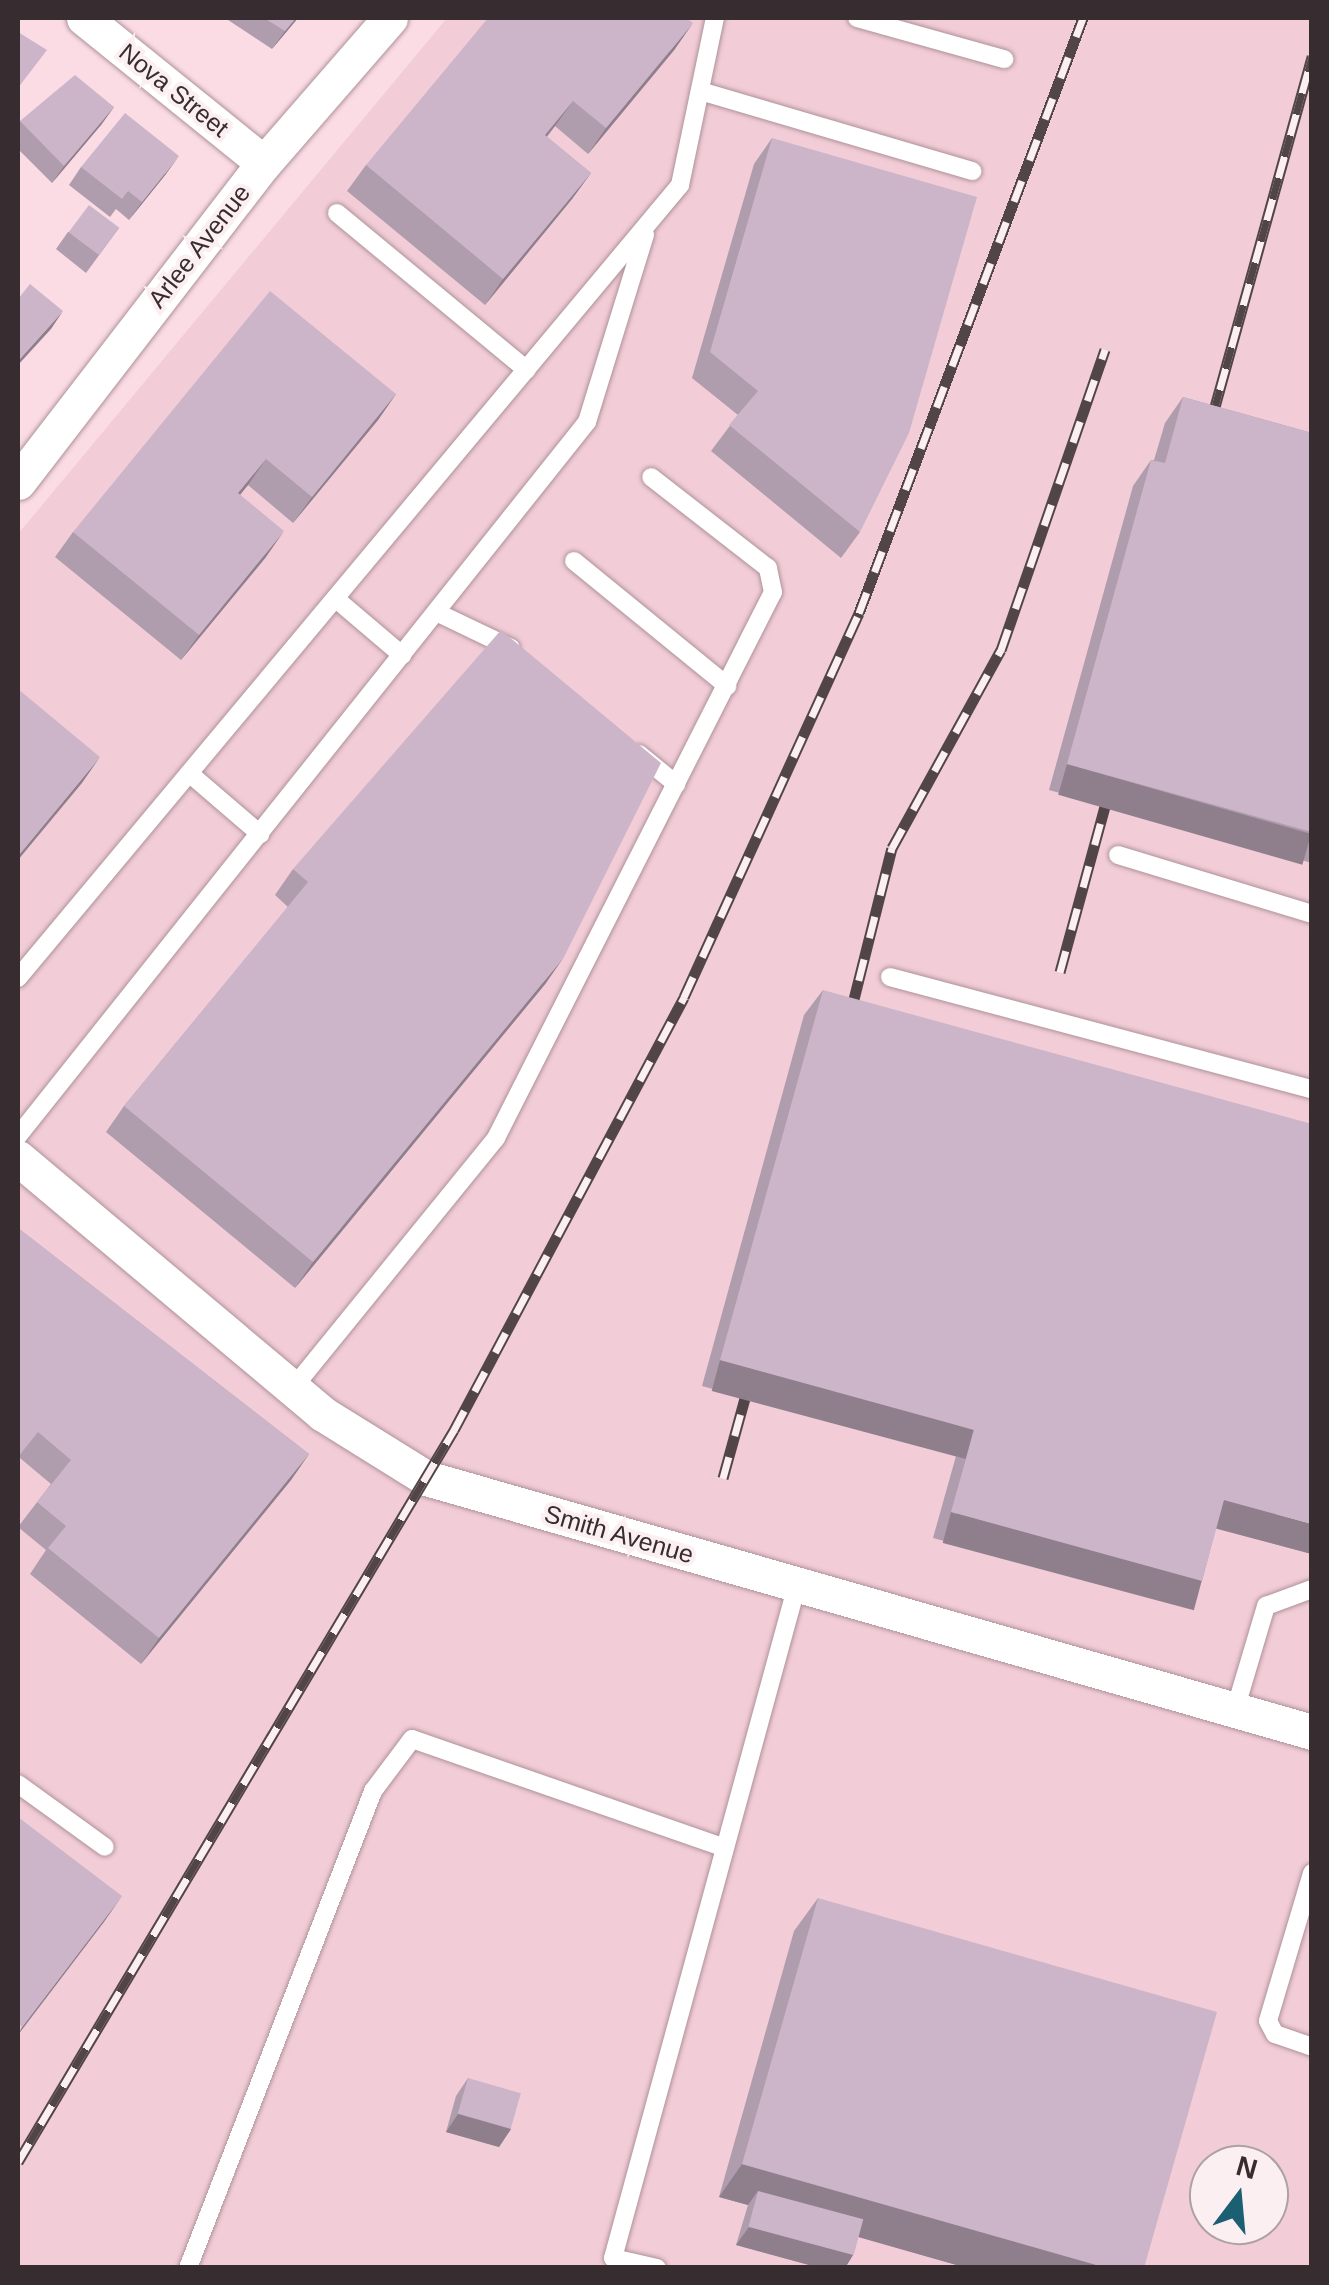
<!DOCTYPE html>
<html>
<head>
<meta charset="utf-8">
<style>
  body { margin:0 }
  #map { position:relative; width:1329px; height:2285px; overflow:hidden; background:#fbdce5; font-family:Helvetica,sans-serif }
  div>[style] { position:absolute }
  .built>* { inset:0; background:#f2cdd7 }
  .roads { filter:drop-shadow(0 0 2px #ae9299) drop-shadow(0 0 2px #ae9299) }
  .service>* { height:18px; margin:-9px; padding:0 9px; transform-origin:9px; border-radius:9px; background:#fff }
  .minor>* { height:35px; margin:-17.5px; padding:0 17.5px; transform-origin:17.5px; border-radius:17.5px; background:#fff }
  .rail>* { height:11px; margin-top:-5.5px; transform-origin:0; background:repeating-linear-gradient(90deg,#fceff2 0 22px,#524548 0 44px); box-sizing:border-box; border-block:2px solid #524548 }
  .wall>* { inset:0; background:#af9cac }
  .shaded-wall>* { inset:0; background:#8f7f8c; transform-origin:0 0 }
  .building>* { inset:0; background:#ccb5c8; transform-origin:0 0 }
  span { translate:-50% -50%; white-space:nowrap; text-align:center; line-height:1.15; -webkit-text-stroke:8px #fceff2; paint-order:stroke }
  .street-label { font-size:25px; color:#372c2f }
  .frame { position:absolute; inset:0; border:20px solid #372c2f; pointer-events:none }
  .north { position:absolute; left:1189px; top:2145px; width:100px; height:100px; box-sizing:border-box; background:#fceff2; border:2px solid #ada1a4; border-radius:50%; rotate:16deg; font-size:28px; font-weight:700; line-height:40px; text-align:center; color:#372c2f }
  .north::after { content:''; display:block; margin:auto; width:35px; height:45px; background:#1b6072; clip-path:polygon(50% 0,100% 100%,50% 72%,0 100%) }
</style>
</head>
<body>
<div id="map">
  <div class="built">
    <div style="clip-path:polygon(evenodd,447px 18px,1311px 18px,1311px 2267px,18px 2268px,18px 534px,447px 18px,1209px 2165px,1269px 2165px,1269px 2225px,1209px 2225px,1209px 2165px)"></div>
  </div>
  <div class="roads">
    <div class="service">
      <div style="left:857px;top:18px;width:153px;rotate:15.6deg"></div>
      <div style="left:700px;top:91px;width:284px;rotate:16.4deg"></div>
      <div style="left:337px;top:213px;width:246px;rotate:39.6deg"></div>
      <div style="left:574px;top:561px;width:198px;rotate:39.2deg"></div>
      <div style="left:336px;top:599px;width:87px;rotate:40.3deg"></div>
      <div style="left:436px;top:612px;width:83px;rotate:25.6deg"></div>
      <div style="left:639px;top:754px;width:48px;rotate:39deg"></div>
      <div style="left:189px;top:773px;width:94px;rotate:40.7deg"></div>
      <div style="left:1118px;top:855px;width:203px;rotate:16.9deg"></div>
      <div style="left:890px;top:977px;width:437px;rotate:14.9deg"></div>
      <div style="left:18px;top:978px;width:1033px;rotate:-50.14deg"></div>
      <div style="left:680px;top:185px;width:171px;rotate:-78.2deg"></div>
      <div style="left:18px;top:1136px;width:913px;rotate:-51.45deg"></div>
      <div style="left:587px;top:422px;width:196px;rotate:-72.8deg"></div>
      <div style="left:293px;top:1388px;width:322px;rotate:-50.9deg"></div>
      <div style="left:496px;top:1138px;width:612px;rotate:-63.1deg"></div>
      <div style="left:773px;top:592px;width:25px;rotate:-102deg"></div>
      <div style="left:768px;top:568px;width:148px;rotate:-142.1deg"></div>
      <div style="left:1235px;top:1710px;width:109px;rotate:-73.4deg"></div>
      <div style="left:1266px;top:1606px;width:49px;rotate:-20.3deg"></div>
      <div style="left:18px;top:1784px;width:107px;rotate:35.9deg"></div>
      <div style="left:1312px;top:1873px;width:154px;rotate:106.6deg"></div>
      <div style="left:1268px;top:2021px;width:15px;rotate:62deg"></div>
      <div style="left:1275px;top:2034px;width:39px;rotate:19deg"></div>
      <div style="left:188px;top:2268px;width:512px;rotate:-68.8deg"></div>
      <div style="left:373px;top:1791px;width:65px;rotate:-53.1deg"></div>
      <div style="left:412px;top:1739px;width:331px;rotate:19.2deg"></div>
      <div style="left:657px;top:2268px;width:45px;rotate:-167.2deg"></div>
      <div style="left:613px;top:2258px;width:698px;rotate:-74.71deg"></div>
    </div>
    <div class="minor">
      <div style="left:84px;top:18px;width:231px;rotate:38.9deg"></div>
      <div style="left:18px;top:482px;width:403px;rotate:-52.4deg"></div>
      <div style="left:264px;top:163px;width:192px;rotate:-49deg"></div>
      <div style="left:18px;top:1158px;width:398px;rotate:40deg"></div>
      <div style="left:323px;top:1414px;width:121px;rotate:31.9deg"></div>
      <div style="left:426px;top:1478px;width:922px;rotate:16deg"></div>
    </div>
  </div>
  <div class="rail">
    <div style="left:1208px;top:432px;width:390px;rotate:-74.5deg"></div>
    <div style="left:1060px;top:972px;width:172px;rotate:-74.8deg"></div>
    <div style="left:848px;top:1023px;width:180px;rotate:-75.9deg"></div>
    <div style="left:892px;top:848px;width:226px;rotate:-61.2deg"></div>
    <div style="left:1001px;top:650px;width:318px;rotate:-70.9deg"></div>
    <div style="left:723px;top:1478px;width:83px;rotate:-74.6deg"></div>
    <div style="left:18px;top:2162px;width:852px;rotate:-59.22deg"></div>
    <div style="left:454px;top:1430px;width:490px;rotate:-62deg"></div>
    <div style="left:684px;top:997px;width:422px;rotate:-65.5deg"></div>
    <div style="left:859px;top:613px;width:636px;rotate:-69.37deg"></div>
  </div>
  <div class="wall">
    <div style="clip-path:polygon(225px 18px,298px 18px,272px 49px)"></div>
    <div style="clip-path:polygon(675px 49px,588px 154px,555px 126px,547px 137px,591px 173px,572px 199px,485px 305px,347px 191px,366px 165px)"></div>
    <div style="clip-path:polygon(114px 107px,101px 125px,52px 183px,18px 149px,18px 125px,20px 121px)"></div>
    <div style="clip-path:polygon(772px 138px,860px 532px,841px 558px,711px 451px,738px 415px,692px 378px,754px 164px)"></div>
    <div style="clip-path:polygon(81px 167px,166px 174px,129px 220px,116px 209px,110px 217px,69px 185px)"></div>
    <div style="clip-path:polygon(119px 228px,86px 273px,56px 249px,68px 232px)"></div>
    <div style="clip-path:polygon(396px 394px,378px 420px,293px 523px,248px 485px,240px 495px,266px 557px,181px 660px,55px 557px,73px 532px)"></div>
    <div style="clip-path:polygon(1183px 397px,1312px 433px,1312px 863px,1049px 790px,1133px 486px,1151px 460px,1154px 460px,1165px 423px)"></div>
    <div style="clip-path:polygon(293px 869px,546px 983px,295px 1288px,106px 1132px,124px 1106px,288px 907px,275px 895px)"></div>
    <div style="clip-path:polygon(823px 990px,1311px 1554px,1216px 1528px,1202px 1581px,1184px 1607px,933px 1538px,956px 1456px,702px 1386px,804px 1015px)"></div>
    <div style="clip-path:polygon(18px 1228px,309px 1454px,291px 1480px,141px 1664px,30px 1574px,46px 1550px,18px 1527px,51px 1484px,20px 1458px)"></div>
    <div style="clip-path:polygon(818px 1898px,1144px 2268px,967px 2268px,858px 2237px,853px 2255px,845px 2268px,820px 2268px,736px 2245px,748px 2205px,719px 2197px,794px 1931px)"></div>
    <div style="clip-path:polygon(468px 2078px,511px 2129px,499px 2147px,446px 2132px,456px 2096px)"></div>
  </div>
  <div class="shaded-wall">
    <div style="clip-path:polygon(296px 18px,298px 18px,272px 49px,285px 31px)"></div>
    <div style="clip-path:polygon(693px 23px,675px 49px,588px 154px,606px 128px)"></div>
    <div style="clip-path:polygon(573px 101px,555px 126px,526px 161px,545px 135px)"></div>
    <div style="clip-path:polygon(114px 107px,101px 125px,52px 183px,64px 166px)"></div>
    <div style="clip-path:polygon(179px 156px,166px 174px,129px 220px,142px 202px)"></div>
    <div style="clip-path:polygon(591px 173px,572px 199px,485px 305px,503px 279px)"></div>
    <div style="clip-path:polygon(63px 311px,51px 329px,18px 365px,18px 361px)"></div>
    <div style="clip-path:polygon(396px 394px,378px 420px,293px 523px,312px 497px)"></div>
    <div style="clip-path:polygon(266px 459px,248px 485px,220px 519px,238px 493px)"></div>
    <div style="clip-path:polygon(284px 531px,266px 557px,181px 660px,199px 635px)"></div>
    <div style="clip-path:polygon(100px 757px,82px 783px,18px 860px,18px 856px)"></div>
    <div style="left:1067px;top:764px;width:254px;height:32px;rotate:16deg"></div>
    <div style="clip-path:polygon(564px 957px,546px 983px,295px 1288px,313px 1262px)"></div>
    <div style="left:720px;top:1360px;width:263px;height:32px;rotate:15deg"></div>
    <div style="clip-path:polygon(309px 1454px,291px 1480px,141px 1664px,159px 1638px)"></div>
    <div style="clip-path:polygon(1224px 1500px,1312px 1524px,1312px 1554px,1206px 1526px)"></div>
    <div style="left:951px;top:1512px;width:260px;height:32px;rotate:15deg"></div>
    <div style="clip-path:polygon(122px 1896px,104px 1922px,18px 2035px,22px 2027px)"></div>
    <div style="clip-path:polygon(458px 2114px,511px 2129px,499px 2147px,446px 2132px)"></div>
    <div style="clip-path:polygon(742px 2164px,1107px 2268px,967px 2268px,754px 2207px,758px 2191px,748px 2205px,719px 2197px)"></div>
    <div style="clip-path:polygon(749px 2227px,853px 2255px,845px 2268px,820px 2268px,736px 2245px)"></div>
  </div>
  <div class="building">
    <div style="clip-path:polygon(264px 18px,296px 18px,285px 31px)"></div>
    <div style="clip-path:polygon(488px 18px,686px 18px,693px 23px,606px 128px,573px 101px,545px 135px,591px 173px,503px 279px,366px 165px)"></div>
    <div style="clip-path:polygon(18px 32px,47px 50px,18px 88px)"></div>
    <div style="clip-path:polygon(75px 75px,114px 107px,64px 166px,20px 121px)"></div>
    <div style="clip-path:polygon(125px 113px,179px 156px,142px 202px,128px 191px,122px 199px,81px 167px)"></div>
    <div style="clip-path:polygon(772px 138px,977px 197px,909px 433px,860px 532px,729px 425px,758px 391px,710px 352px)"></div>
    <div style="left:89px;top:205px;width:38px;height:34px;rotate:37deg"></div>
    <div style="clip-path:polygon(30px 284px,63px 311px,18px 361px,18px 299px)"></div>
    <div style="clip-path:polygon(270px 291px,396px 394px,312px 497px,266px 459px,238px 493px,284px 531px,199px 635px,73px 532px)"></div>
    <div style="clip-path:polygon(1183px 397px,1312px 433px,1312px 832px,1067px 764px,1151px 460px,1165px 463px)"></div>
    <div style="clip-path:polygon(501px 630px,661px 763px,564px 957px,313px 1262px,124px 1106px,308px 882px,293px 869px)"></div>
    <div style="clip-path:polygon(18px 689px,100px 757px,18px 856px)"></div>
    <div style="clip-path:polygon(823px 990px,1312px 1124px,1312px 1524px,1224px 1500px,1202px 1581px,951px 1512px,974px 1430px,720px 1360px)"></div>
    <div style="clip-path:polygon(18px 1228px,309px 1454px,159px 1638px,48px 1548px,66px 1526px,37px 1502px,71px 1460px,38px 1432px,18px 1457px)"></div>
    <div style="clip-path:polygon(18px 1817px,122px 1896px,22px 2027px,18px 2023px)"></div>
    <div style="clip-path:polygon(818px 1898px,1217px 2012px,1144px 2268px,1107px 2268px,742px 2164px)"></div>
    <div style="left:468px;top:2078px;width:55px;height:37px;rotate:16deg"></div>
    <div style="left:758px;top:2191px;width:109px;height:37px;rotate:15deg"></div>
  </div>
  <div class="street-label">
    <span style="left:174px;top:90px;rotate:39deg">Nova Street</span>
    <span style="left:199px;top:246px;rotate:-52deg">Arlee Avenue</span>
    <span style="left:619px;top:1534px;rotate:16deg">Smith Avenue</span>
  </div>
  <div class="frame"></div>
  <div class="north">N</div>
</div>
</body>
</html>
